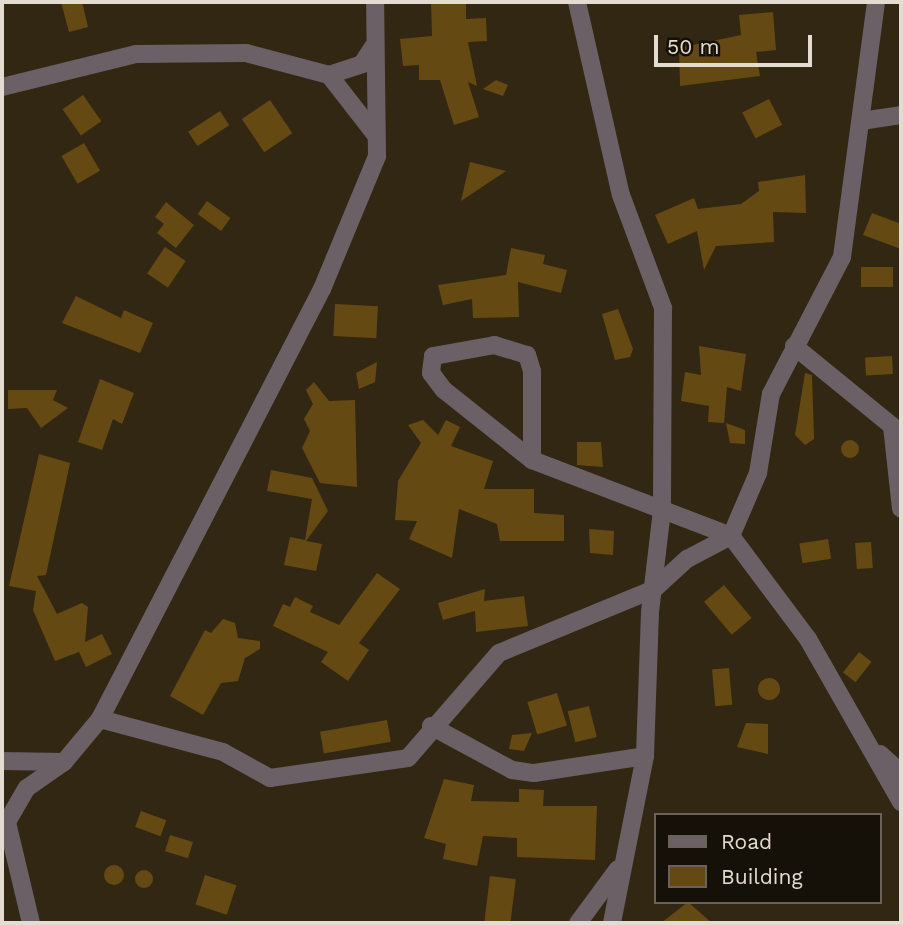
<!DOCTYPE html>
<html>
<head>
<meta charset="utf-8">
<style>
  body { margin:0 }
  #map { position:relative; width:903px; height:925px; overflow:hidden; background:#322713; font-family:"Work Sans",sans-serif }
  div>[style] { position:absolute }
  .building>* { inset:0; background:#654913; transform-origin:0 0 }
  .round { border-radius:50% }
  .minor>* { height:18px; margin:-9px; padding:0 9px; transform-origin:9px; border-radius:9px; background:#6a6066 }
  span { translate:-50% -50%; white-space:nowrap; text-align:center; line-height:1.15; -webkit-text-stroke:6px #161108; paint-order:stroke }
  .frame { position:absolute; inset:0; border:4px solid #e4dcd0; pointer-events:none }
  .legend { position:absolute; left:654px; top:813px; width:228px; height:91px; box-sizing:border-box; background:#161108; border:2px solid #686258; margin:0; padding:9px 12px; list-style:none; font-size:21px; color:#e4dcd0 }
  .legend li { display:flex; align-items:center; gap:14px; height:35px }
  .legend b { width:35px; border:2px solid #686258 }
  .scale { position:absolute; left:654px; top:35px; width:158px; height:32px; box-sizing:border-box; border:4px solid #e4dcd0; border-top:0; padding-left:9px; font-size:21px; line-height:24px; white-space:nowrap; color:#e4dcd0; -webkit-text-stroke:5px #161108; paint-order:stroke }
</style>
</head>
<body>
<div id="map">
  <div class="building">
    <div style="clip-path:polygon(61px 2px,82px 2px,88px 27px,69px 32px)"></div>
    <div style="clip-path:polygon(431px 2px,466px 2px,466px 19px,486px 18px,487px 41px,468px 42px,477px 86px,468px 82px,479px 117px,454px 125px,440px 80px,419px 80px,419px 65px,403px 66px,400px 39px,432px 36px)"></div>
    <div style="clip-path:polygon(773px 12px,776px 50px,756px 52px,760px 76px,680px 86px,679px 48px,741px 35px,739px 15px)"></div>
    <div style="clip-path:polygon(496px 80px,508px 85px,503px 96px,483px 89px)"></div>
    <div style="left:83px;top:95px;width:32px;height:25px;rotate:55deg"></div>
    <div style="left:769px;top:99px;width:29px;height:30px;rotate:63deg"></div>
    <div style="left:270px;top:100px;width:40px;height:34px;rotate:56deg"></div>
    <div style="left:220px;top:111px;width:17px;height:38px;rotate:57deg"></div>
    <div style="left:84px;top:143px;width:32px;height:26px;rotate:60deg"></div>
    <div style="clip-path:polygon(470px 162px,506px 171px,461px 201px)"></div>
    <div style="clip-path:polygon(805px 175px,806px 213px,773px 212px,774px 242px,716px 246px,704px 270px,697px 231px,668px 244px,655px 215px,694px 198px,698px 209px,741px 204px,759px 191px,758px 182px)"></div>
    <div style="left:207px;top:201px;width:29px;height:16px;rotate:36deg"></div>
    <div style="clip-path:polygon(166px 202px,194px 225px,176px 248px,157px 233px,164px 224px,155px 217px)"></div>
    <div style="clip-path:polygon(872px 213px,901px 224px,901px 249px,863px 235px)"></div>
    <div style="left:165px;top:247px;width:25px;height:32px;rotate:34deg"></div>
    <div style="clip-path:polygon(511px 248px,545px 255px,543px 264px,567px 270px,561px 293px,518px 282px,519px 317px,473px 318px,472px 299px,443px 305px,438px 285px,506px 275px)"></div>
    <div style="left:893px;top:267px;width:20px;height:32px;rotate:90deg"></div>
    <div style="clip-path:polygon(76px 296px,121px 318px,124px 310px,153px 323px,140px 353px,62px 323px)"></div>
    <div style="left:335px;top:304px;width:43px;height:32px;rotate:3deg"></div>
    <div style="clip-path:polygon(618px 309px,633px 349px,630px 357px,615px 360px,602px 314px)"></div>
    <div style="clip-path:polygon(699px 346px,746px 354px,741px 391px,727px 387px,724px 423px,708px 422px,709px 406px,681px 401px,685px 372px,701px 375px)"></div>
    <div style="left:892px;top:356px;width:18px;height:27px;rotate:87deg"></div>
    <div style="clip-path:polygon(377px 362px,375px 382px,359px 389px,356px 373px)"></div>
    <div style="clip-path:polygon(805px 373px,812px 375px,814px 439px,805px 445px,795px 435px)"></div>
    <div style="clip-path:polygon(100px 379px,134px 393px,122px 424px,113px 419px,102px 450px,78px 442px)"></div>
    <div style="clip-path:polygon(314px 382px,329px 401px,355px 400px,357px 487px,320px 483px,302px 448px,310px 431px,304px 419px,313px 404px,306px 390px)"></div>
    <div style="clip-path:polygon(8px 390px,57px 390px,53px 400px,68px 408px,41px 428px,27px 408px,8px 409px)"></div>
    <div style="clip-path:polygon(423px 420px,438px 435px,446px 420px,460px 427px,451px 446px,493px 461px,484px 489px,534px 489px,534px 513px,564px 515px,564px 541px,500px 541px,497px 524px,459px 509px,452px 558px,409px 539px,417px 521px,395px 520px,398px 481px,421px 443px,408px 425px)"></div>
    <div style="clip-path:polygon(726px 423px,745px 430px,745px 444px,730px 443px)"></div>
    <div class="round" style="left:841px;top:440px;width:18px;height:18px"></div>
    <div style="clip-path:polygon(577px 442px,601px 442px,603px 467px,577px 465px)"></div>
    <div style="clip-path:polygon(39px 454px,70px 463px,46px 575px,37px 576px,57px 614px,82px 603px,88px 607px,85px 642px,102px 634px,112px 654px,86px 667px,79px 652px,55px 661px,33px 610px,36px 591px,9px 586px)"></div>
    <div style="clip-path:polygon(271px 470px,312px 478px,328px 511px,306px 541px,322px 544px,316px 571px,284px 565px,290px 537px,305px 540px,312px 499px,267px 491px)"></div>
    <div style="clip-path:polygon(589px 529px,614px 531px,613px 555px,590px 553px)"></div>
    <div style="left:828px;top:539px;width:20px;height:29px;rotate:81deg"></div>
    <div style="left:871px;top:542px;width:26px;height:16px;rotate:86deg"></div>
    <div style="clip-path:polygon(377px 573px,400px 589px,359px 643px,369px 650px,348px 681px,321px 662px,328px 652px,273px 626px,283px 604px,290px 607px,295px 597px,313px 606px,310px 612px,339px 625px)"></div>
    <div style="left:724px;top:585px;width:43px;height:26px;rotate:50deg"></div>
    <div style="clip-path:polygon(485px 589px,484px 601px,524px 596px,528px 626px,476px 632px,475px 611px,443px 620px,438px 603px)"></div>
    <div style="clip-path:polygon(223px 619px,235px 623px,238px 638px,260px 641px,260px 649px,245px 658px,238px 681px,221px 683px,203px 715px,170px 696px,205px 630px,211px 633px)"></div>
    <div style="left:859px;top:652px;width:16px;height:26px;rotate:38deg"></div>
    <div style="left:729px;top:668px;width:37px;height:17px;rotate:85deg"></div>
    <div class="round" style="left:758px;top:678px;width:22px;height:22px"></div>
    <div style="left:557px;top:693px;width:34px;height:31px;rotate:73deg"></div>
    <div style="left:589px;top:706px;width:32px;height:22px;rotate:76deg"></div>
    <div style="left:387px;top:720px;width:22px;height:68px;rotate:80deg"></div>
    <div style="clip-path:polygon(746px 723px,768px 724px,768px 754px,737px 747px)"></div>
    <div style="clip-path:polygon(532px 733px,524px 751px,509px 749px,512px 735px)"></div>
    <div style="clip-path:polygon(444px 779px,474px 785px,471px 801px,519px 802px,519px 789px,544px 790px,543px 806px,597px 806px,595px 860px,517px 857px,517px 838px,483px 836px,477px 866px,443px 859px,446px 844px,424px 838px)"></div>
    <div style="left:141px;top:811px;width:27px;height:17px;rotate:20deg"></div>
    <div style="left:170px;top:835px;width:24px;height:17px;rotate:17deg"></div>
    <div class="round" style="left:104px;top:865px;width:20px;height:20px"></div>
    <div class="round" style="left:135px;top:870px;width:18px;height:18px"></div>
    <div style="left:205px;top:875px;width:33px;height:31px;rotate:18deg"></div>
    <div style="left:490px;top:876px;width:26px;height:47px;rotate:7deg"></div>
    <div style="clip-path:polygon(688px 902px,712px 923px,661px 923px)"></div>
  </div>
  <div class="minor">
    <div style="left:577px;top:2px;width:198px;rotate:77.2deg"></div>
    <div style="left:621px;top:195px;width:121px;rotate:69.6deg"></div>
    <div style="left:663px;top:308px;width:202px;rotate:90.3deg"></div>
    <div style="left:662px;top:510px;width:103px;rotate:96.7deg"></div>
    <div style="left:650px;top:612px;width:144px;rotate:92deg"></div>
    <div style="left:645px;top:756px;width:170px;rotate:101.2deg"></div>
    <div style="left:329px;top:75px;width:35px;rotate:-18deg"></div>
    <div style="left:362px;top:64px;width:20px;rotate:-57deg"></div>
    <div style="left:2px;top:87px;width:138px;rotate:-13.8deg"></div>
    <div style="left:136px;top:54px;width:110px;rotate:-0.5deg"></div>
    <div style="left:246px;top:53px;width:86px;rotate:14.8deg"></div>
    <div style="left:329px;top:75px;width:75px;rotate:52.1deg"></div>
    <div style="left:861px;top:121px;width:40px;rotate:-8.5deg"></div>
    <div style="left:794px;top:346px;width:127px;rotate:39.2deg"></div>
    <div style="left:892px;top:426px;width:83px;rotate:83.8deg"></div>
    <div style="left:532px;top:460px;width:89px;rotate:-90deg"></div>
    <div style="left:532px;top:371px;width:17px;rotate:-107deg"></div>
    <div style="left:527px;top:355px;width:34px;rotate:-163deg"></div>
    <div style="left:495px;top:345px;width:63px;rotate:169.9deg"></div>
    <div style="left:433px;top:356px;width:17px;rotate:97deg"></div>
    <div style="left:431px;top:373px;width:21px;rotate:53deg"></div>
    <div style="left:444px;top:390px;width:112px;rotate:38.5deg"></div>
    <div style="left:532px;top:460px;width:213px;rotate:20.9deg"></div>
    <div style="left:731px;top:536px;width:129px;rotate:53.2deg"></div>
    <div style="left:808px;top:639px;width:188px;rotate:60.3deg"></div>
    <div style="left:100px;top:719px;width:127px;rotate:15deg"></div>
    <div style="left:223px;top:752px;width:54px;rotate:29deg"></div>
    <div style="left:270px;top:778px;width:139px;rotate:-8.2deg"></div>
    <div style="left:408px;top:758px;width:139px;rotate:-49.1deg"></div>
    <div style="left:499px;top:653px;width:168px;rotate:-22.4deg"></div>
    <div style="left:654px;top:589px;width:45px;rotate:-42.3deg"></div>
    <div style="left:687px;top:559px;width:50px;rotate:-27.6deg"></div>
    <div style="left:731px;top:536px;width:69px;rotate:-66.8deg"></div>
    <div style="left:758px;top:473px;width:80px;rotate:-80.7deg"></div>
    <div style="left:771px;top:394px;width:154px;rotate:-62.6deg"></div>
    <div style="left:842px;top:257px;width:257px;rotate:-82.4deg"></div>
    <div style="left:431px;top:726px;width:92px;rotate:28.5deg"></div>
    <div style="left:512px;top:770px;width:22px;rotate:8deg"></div>
    <div style="left:534px;top:773px;width:112px;rotate:-8.7deg"></div>
    <div style="left:880px;top:754px;width:28px;rotate:42deg"></div>
    <div style="left:2px;top:761px;width:62px;rotate:0.9deg"></div>
    <div style="left:64px;top:762px;width:56px;rotate:-50.1deg"></div>
    <div style="left:100px;top:719px;width:484px;rotate:-62.7deg"></div>
    <div style="left:322px;top:289px;width:144px;rotate:-67.5deg"></div>
    <div style="left:377px;top:156px;width:154px;rotate:-90.7deg"></div>
    <div style="left:31px;top:923px;width:104px;rotate:-103.4deg"></div>
    <div style="left:7px;top:822px;width:39px;rotate:-60deg"></div>
    <div style="left:27px;top:788px;width:45px;rotate:-35.1deg"></div>
    <div style="left:578px;top:923px;width:67px;rotate:-53.5deg"></div>
  </div>
  <div class="frame"></div>
  <ul class="legend">
  <li><b style="height:9px;background:#6a6066"></b>Road</li>
  <li><b style="height:19px;background:#654913"></b>Building</li>
  </ul>
  <div class="scale">50 m</div>
</div>
</body>
</html>
